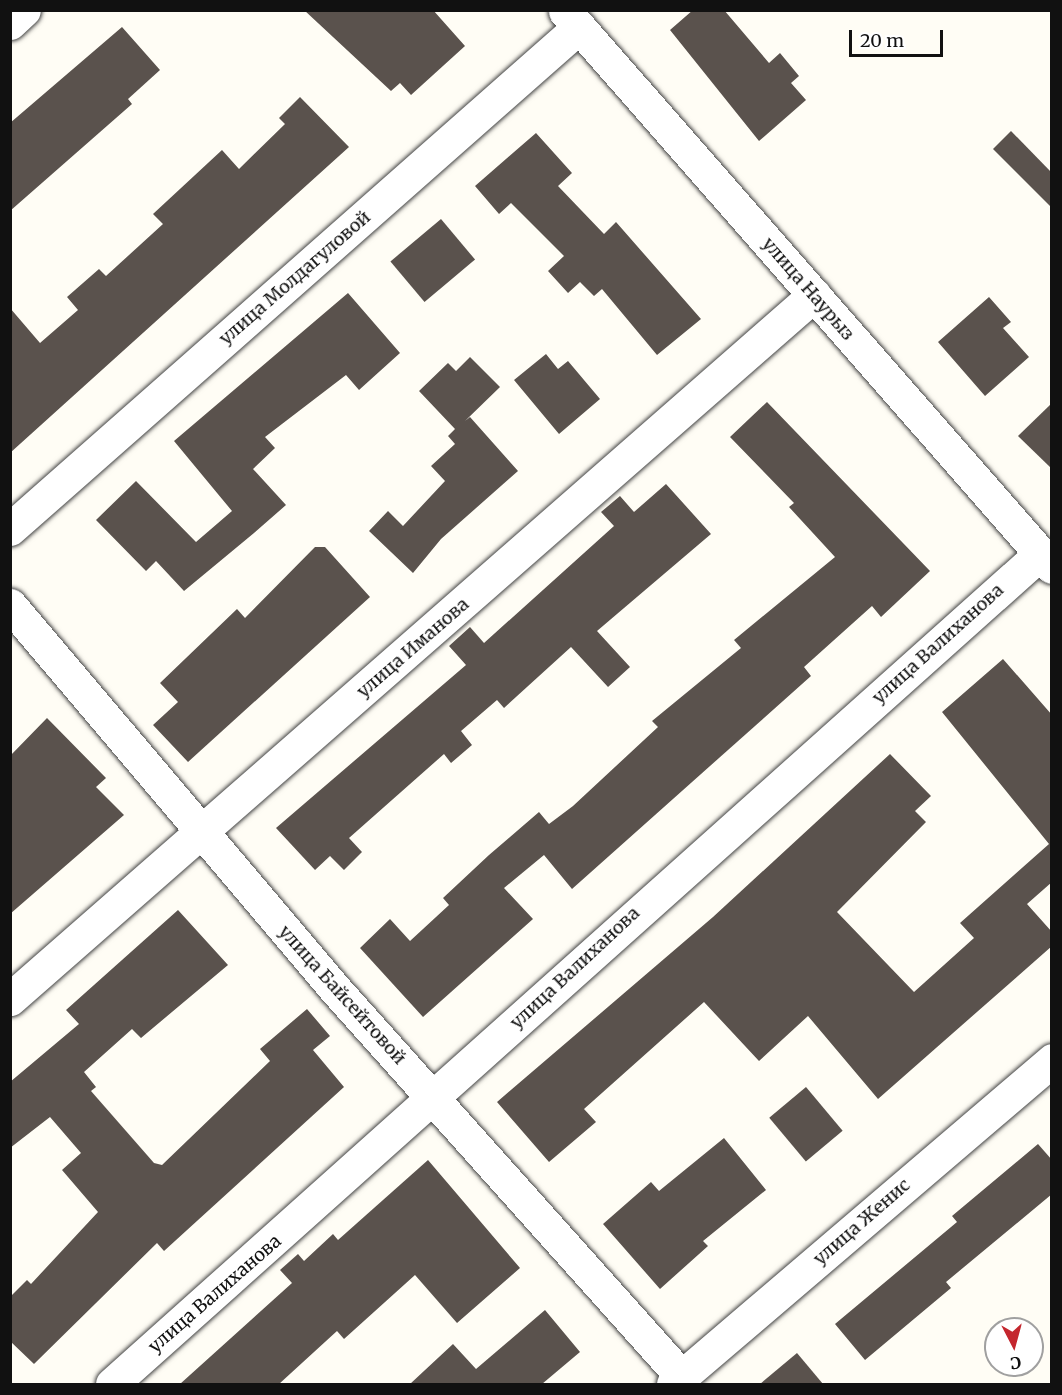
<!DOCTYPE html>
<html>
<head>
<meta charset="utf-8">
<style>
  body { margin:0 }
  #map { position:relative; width:1062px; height:1395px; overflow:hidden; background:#fffdf5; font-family:Merriweather,serif }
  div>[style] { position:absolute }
  .building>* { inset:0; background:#5a524d; transform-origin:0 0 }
  .roads { filter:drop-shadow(0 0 2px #444) drop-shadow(0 0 2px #444) }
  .minor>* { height:33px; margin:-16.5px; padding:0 16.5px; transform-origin:16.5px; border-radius:16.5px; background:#fff }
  span { translate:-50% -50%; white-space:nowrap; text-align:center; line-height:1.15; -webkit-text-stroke:6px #fff; paint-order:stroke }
  .street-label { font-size:18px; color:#111 }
  .frame { position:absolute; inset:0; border:12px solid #111; pointer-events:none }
  .north { position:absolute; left:984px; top:1317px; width:60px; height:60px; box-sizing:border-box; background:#fff; border:2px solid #a0a0a0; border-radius:50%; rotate:174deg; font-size:16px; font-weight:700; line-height:24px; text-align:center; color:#111 }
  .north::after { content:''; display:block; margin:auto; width:21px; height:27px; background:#c4262e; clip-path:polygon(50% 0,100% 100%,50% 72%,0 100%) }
  .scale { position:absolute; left:849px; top:30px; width:94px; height:27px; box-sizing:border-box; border:3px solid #111; border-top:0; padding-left:8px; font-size:18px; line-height:21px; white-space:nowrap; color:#111; -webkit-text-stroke:4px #fff; paint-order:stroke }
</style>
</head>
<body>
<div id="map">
  <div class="building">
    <div style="clip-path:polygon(304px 10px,433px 10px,465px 46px,411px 95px,400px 83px,391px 91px)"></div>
    <div style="clip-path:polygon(693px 10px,724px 10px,769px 63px,780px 53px,799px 76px,791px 83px,806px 100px,759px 141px,670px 30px)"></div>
    <div style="clip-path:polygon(122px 27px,160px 70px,128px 99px,132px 104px,10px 211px,10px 123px)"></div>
    <div style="clip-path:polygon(300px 97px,349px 147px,10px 453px,10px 308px,40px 343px,78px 310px,67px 297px,99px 269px,106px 276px,163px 224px,153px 214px,222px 150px,239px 169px,285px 124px,279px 118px)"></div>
    <div style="clip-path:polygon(1011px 131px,1052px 173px,1052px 208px,993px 149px)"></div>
    <div style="clip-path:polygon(536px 133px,572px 173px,558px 186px,604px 234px,616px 222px,701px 319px,657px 355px,602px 289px,594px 296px,580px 282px,568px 293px,548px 271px,564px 256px,511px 203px,499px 214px,475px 186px)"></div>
    <div style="left:441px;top:219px;width:53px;height:66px;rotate:50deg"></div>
    <div style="clip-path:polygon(348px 293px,400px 353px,359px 390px,346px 375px,265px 437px,275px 448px,253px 469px,286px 505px,254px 533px,184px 591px,156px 561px,146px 571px,96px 520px,136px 481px,196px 542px,232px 511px,174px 441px)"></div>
    <div style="clip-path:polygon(989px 297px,1011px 322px,1003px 328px,1029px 357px,985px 396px,938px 342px)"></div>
    <div style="clip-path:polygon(546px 354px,558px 369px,568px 361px,600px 399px,559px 434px,514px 380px)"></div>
    <div style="clip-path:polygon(470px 357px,500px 387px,465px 421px,470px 417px,518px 471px,441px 539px,413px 573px,369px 531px,388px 511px,403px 526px,445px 481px,431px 466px,455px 444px,448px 436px,455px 429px,419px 391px,448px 363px,456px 371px)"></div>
    <div style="clip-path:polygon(767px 402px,930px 571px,881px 617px,872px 606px,804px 667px,811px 676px,572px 889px,544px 855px,504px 888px,533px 919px,423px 1017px,360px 948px,390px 919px,410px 941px,449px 905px,443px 898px,489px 855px,539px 812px,549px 824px,573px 806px,658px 727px,652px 721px,741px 648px,734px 640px,835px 557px,789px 507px,794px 503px,730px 437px)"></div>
    <div style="clip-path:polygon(1052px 403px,1052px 469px,1018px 436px)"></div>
    <div style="clip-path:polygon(666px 484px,711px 534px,597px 631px,630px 667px,608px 687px,571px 647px,504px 708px,497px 700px,461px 731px,472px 745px,451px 763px,444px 754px,349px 838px,362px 852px,344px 870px,330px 856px,315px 870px,276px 828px,466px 665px,449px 646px,470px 627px,484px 643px,614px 526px,601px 512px,620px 496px,634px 512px)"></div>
    <div style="clip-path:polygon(315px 547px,325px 547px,370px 597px,188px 762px,153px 725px,178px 702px,160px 683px,237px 609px,245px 618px)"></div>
    <div style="clip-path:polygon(1003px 659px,1052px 715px,1052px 882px,1027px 904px,1052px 932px,1052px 946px,878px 1099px,808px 1016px,759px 1061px,704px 1002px,584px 1109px,596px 1122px,549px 1162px,497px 1102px,713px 917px,890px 754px,931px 796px,915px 811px,926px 822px,837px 912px,914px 992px,974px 938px,960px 923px,1049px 844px,942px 712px)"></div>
    <div style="clip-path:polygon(47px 718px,106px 778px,96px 787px,124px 815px,10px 914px,10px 756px)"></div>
    <div style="clip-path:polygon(178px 910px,228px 965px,141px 1038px,132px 1029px,84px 1072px,96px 1087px,91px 1091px,154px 1163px,162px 1165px,270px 1061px,260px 1049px,307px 1009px,330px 1036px,313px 1050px,344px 1087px,164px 1251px,157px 1243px,34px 1364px,10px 1341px,10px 1297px,27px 1280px,31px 1284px,98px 1212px,62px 1170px,81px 1153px,50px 1117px,10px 1148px,10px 1082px,79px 1024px,66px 1010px)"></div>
    <div style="left:806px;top:1087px;width:57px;height:48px;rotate:50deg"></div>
    <div style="clip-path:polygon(724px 1138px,766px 1190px,703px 1241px,708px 1246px,660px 1289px,603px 1224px,651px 1182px,659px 1191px)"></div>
    <div style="clip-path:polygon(1038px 1144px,1052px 1160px,1052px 1194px,946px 1282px,951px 1288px,865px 1360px,835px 1324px,957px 1222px,952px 1216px)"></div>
    <div style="clip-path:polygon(428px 1160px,520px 1268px,457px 1323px,415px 1275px,344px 1339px,337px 1331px,279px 1384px,180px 1384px,292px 1283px,280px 1270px,298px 1254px,304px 1261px,333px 1234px,338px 1240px)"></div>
    <div style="clip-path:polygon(545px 1310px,580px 1352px,542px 1384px,410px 1384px,453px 1344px,476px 1369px)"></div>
    <div style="clip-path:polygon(797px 1353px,823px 1384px,760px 1384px)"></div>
  </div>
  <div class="roads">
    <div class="minor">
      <div style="left:565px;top:11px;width:739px;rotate:48.78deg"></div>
      <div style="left:10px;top:23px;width:19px;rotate:-43deg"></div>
      <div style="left:10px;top:529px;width:759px;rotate:-41.42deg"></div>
      <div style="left:10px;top:605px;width:503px;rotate:49.76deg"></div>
      <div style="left:335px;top:989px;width:521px;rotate:48.19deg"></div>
      <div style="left:10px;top:999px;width:1069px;rotate:-41.21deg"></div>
      <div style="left:112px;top:1384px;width:1245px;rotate:-41.81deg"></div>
      <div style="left:673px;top:1384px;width:499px;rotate:-40.5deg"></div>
    </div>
  </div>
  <div class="street-label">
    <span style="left:295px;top:278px;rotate:-41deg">улица Молдагуловой</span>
    <span style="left:808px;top:289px;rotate:49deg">улица Наурыз</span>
    <span style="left:938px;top:644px;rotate:-42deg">улица Валиханова</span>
    <span style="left:413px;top:648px;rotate:-41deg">улица Иманова</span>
    <span style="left:575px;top:968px;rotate:-43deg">улица Валиханова</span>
    <span style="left:342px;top:995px;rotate:48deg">улица Байсейтовой</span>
    <span style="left:862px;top:1222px;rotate:-41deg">улица Женис</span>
    <span style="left:215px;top:1294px;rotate:-41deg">улица Валиханова</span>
  </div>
  <div class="frame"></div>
  <div class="north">С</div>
  <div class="scale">20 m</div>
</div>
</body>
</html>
